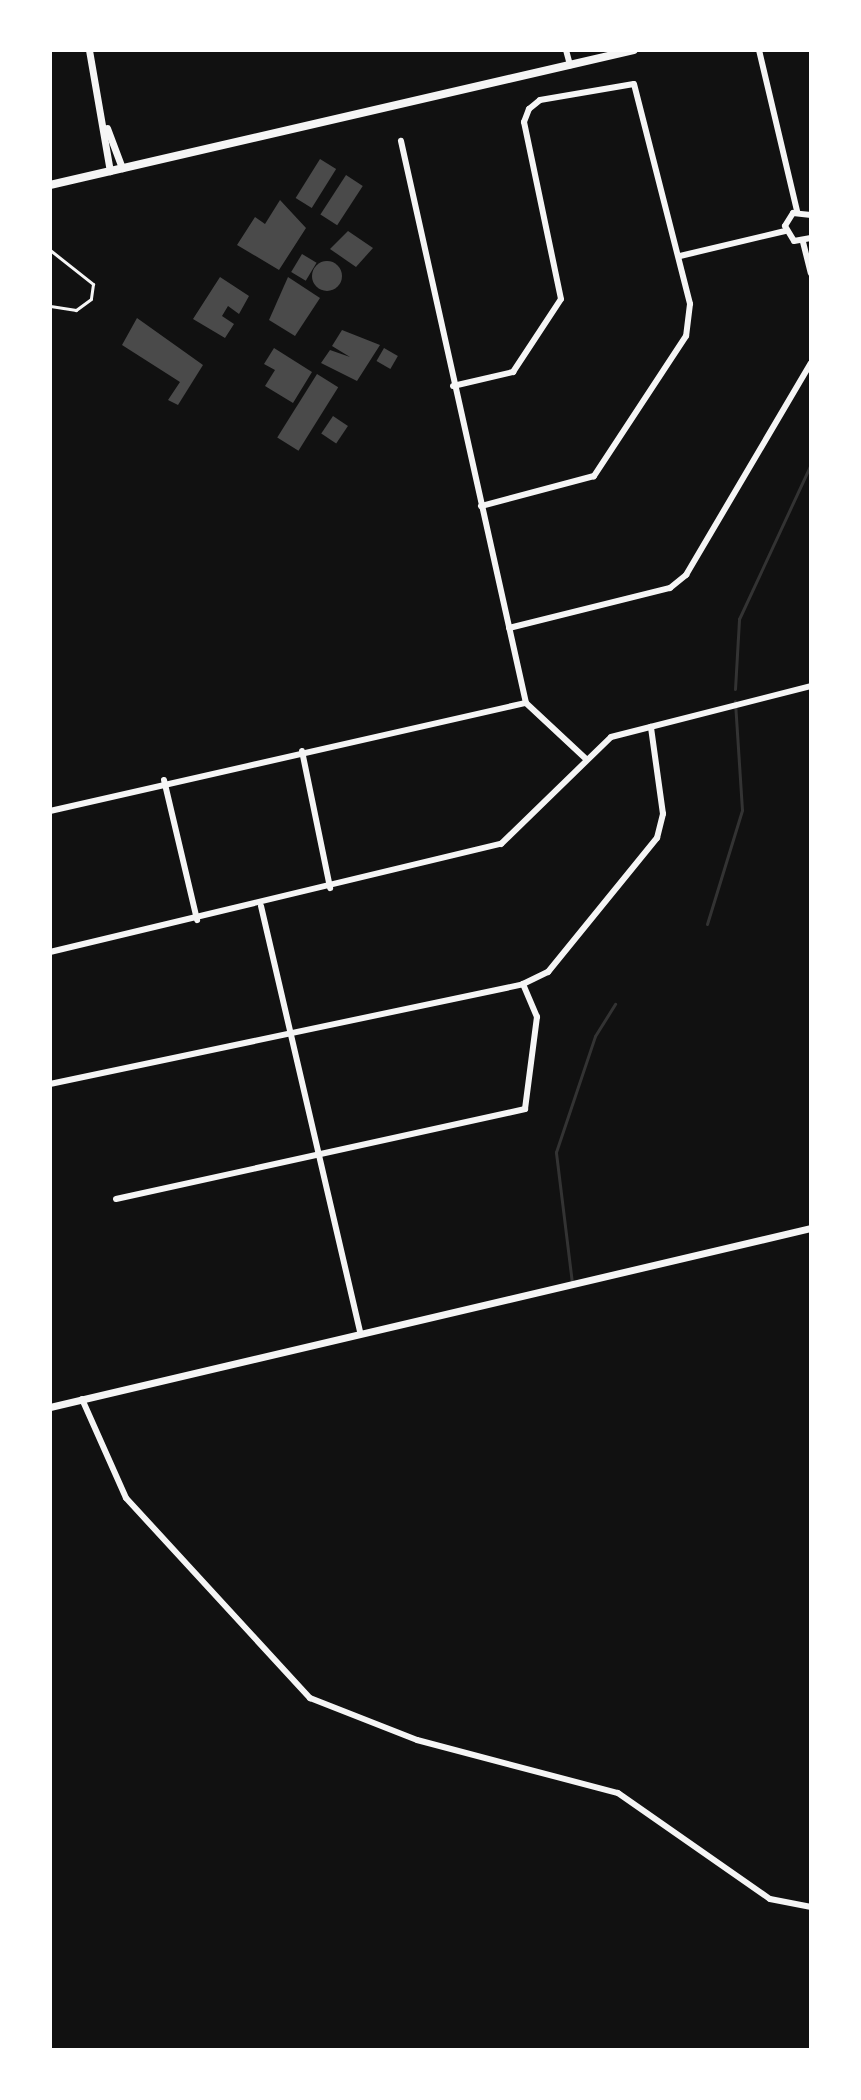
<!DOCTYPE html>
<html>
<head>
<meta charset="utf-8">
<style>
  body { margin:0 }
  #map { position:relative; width:861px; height:2100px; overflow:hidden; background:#111; font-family:Karla,sans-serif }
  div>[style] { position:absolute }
  .stream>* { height:3px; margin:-1.5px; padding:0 1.5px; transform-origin:1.5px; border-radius:1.5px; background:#333 }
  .building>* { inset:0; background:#4a4a4a; transform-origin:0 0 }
  .round { border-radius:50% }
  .service>* { height:3px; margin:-1.5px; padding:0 1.5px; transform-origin:1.5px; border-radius:1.5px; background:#f5f5f5 }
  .minor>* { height:6px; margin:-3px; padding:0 3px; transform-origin:3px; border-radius:3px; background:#f5f5f5 }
  .tertiary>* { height:7px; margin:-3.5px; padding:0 3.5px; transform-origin:3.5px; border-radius:3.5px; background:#f5f5f5 }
  .secondary>* { height:8px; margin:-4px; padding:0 4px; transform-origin:4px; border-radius:4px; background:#f5f5f5 }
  span { translate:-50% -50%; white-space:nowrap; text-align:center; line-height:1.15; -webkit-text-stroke:7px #fff; paint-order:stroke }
  .frame { position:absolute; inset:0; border:52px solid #fff; pointer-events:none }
</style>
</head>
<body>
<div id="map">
  <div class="stream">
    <div style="left:735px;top:689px;width:70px;rotate:-86.7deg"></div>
    <div style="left:739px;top:619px;width:171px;rotate:-65.1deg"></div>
    <div style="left:707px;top:924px;width:119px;rotate:-72.9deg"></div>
    <div style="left:742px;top:810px;width:109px;rotate:-93.7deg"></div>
    <div style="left:572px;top:1283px;width:132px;rotate:-97deg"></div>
    <div style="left:556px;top:1152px;width:122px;rotate:-71.4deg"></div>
    <div style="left:595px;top:1036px;width:38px;rotate:-58deg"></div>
  </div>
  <div class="building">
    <div style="left:320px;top:159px;width:19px;height:46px;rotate:32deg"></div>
    <div style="left:346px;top:175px;width:20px;height:47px;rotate:33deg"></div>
    <div style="clip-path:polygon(280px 200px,306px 228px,279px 270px,237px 245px,255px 217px,265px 224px)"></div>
    <div style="clip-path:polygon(348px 231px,373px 248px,356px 267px,330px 249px)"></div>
    <div style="left:302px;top:254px;width:17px;height:21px;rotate:31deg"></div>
    <div class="round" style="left:312px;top:261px;width:30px;height:30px"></div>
    <div style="clip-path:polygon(220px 277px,249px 296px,239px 314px,228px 306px,222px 316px,234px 324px,225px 338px,193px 319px)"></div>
    <div style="clip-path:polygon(288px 277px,320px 298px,295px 336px,269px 320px)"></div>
    <div style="clip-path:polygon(137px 318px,203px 365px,178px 405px,168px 400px,180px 382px,122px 345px)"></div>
    <div style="clip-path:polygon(342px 330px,380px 345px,357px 381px,321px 363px,330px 350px,350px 357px,332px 346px)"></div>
    <div style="clip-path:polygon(274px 348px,312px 372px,293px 403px,265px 386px,275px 370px,264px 364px)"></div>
    <div style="left:384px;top:348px;width:16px;height:15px;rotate:30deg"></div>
    <div style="left:317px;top:374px;width:25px;height:75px;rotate:32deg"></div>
    <div style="left:333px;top:416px;width:18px;height:21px;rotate:34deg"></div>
  </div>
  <div class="service">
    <div style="left:50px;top:250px;width:55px;rotate:38.3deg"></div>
    <div style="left:93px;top:284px;width:15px;rotate:98deg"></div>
    <div style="left:91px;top:299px;width:19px;rotate:144deg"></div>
    <div style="left:76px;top:310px;width:26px;rotate:-171deg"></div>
  </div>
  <div class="minor">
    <div style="left:566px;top:50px;width:16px;rotate:75deg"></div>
    <div style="left:759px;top:50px;width:165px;rotate:76.7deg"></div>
    <div style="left:811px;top:215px;width:18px;rotate:-174deg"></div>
    <div style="left:793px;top:213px;width:15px;rotate:122deg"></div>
    <div style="left:785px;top:226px;width:17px;rotate:59deg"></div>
    <div style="left:794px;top:241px;width:17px;rotate:-10deg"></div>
    <div style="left:803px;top:242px;width:32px;rotate:76deg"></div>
    <div style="left:680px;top:256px;width:108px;rotate:-13.4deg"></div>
    <div style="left:453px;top:386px;width:62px;rotate:-13.1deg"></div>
    <div style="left:513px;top:372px;width:87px;rotate:-56.7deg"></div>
    <div style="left:561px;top:299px;width:181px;rotate:-101.8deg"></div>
    <div style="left:524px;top:122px;width:14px;rotate:-69deg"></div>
    <div style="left:529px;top:109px;width:14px;rotate:-39deg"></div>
    <div style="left:540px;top:100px;width:95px;rotate:-9.7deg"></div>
    <div style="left:634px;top:84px;width:227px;rotate:75.7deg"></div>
    <div style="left:690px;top:304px;width:32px;rotate:97deg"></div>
    <div style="left:686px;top:336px;width:168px;rotate:123.3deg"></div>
    <div style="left:594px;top:476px;width:117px;rotate:165.1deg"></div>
    <div style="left:509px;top:628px;width:166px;rotate:-14deg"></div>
    <div style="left:670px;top:588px;width:21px;rotate:-39deg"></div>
    <div style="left:686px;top:575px;width:246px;rotate:-59.5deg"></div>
    <div style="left:526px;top:703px;width:81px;rotate:43deg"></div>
    <div style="left:302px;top:751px;width:140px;rotate:78.4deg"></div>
    <div style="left:164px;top:780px;width:144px;rotate:76.7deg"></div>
    <div style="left:50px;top:811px;width:488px;rotate:-12.8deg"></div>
    <div style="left:526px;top:703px;width:576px;rotate:-102.54deg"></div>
    <div style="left:261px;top:906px;width:438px;rotate:76.9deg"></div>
    <div style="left:50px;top:952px;width:464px;rotate:-13.5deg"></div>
    <div style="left:501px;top:844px;width:153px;rotate:-44.2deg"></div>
    <div style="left:611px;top:737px;width:206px;rotate:-14.3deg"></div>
    <div style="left:50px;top:1084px;width:483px;rotate:-11.9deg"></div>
    <div style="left:523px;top:984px;width:28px;rotate:-26deg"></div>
    <div style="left:548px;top:972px;width:173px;rotate:-50.9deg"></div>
    <div style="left:657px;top:838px;width:25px;rotate:-76deg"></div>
    <div style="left:663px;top:814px;width:88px;rotate:-97.9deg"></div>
    <div style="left:116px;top:1199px;width:419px;rotate:-12.4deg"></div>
    <div style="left:525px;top:1109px;width:93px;rotate:-82.6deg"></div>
    <div style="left:537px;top:1017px;width:36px;rotate:-113deg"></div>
    <div style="left:82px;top:1399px;width:108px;rotate:66deg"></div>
    <div style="left:126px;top:1498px;width:272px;rotate:47.4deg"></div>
    <div style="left:310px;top:1698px;width:115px;rotate:21.4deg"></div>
    <div style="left:417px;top:1740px;width:208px;rotate:14.8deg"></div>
    <div style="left:618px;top:1793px;width:185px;rotate:34.9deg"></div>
    <div style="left:770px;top:1899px;width:42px;rotate:11deg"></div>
  </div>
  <div class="tertiary">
    <div style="left:89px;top:50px;width:123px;rotate:80.2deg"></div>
    <div style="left:107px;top:128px;width:43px;rotate:69.4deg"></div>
    <div style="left:50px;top:1407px;width:782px;rotate:-13.24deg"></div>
  </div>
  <div class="secondary">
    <div style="left:50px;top:185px;width:599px;rotate:-13.02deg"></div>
  </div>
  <div class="frame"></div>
</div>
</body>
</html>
